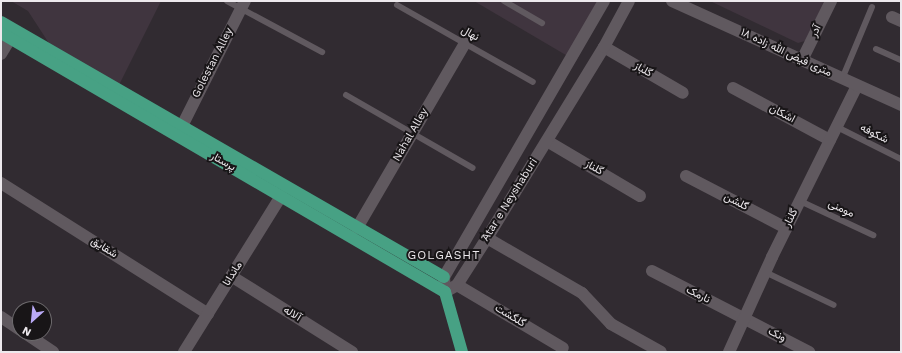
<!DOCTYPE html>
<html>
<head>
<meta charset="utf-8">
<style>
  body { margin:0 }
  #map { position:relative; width:902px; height:353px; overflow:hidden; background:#312b31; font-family:"Work Sans",Vazirmatn,sans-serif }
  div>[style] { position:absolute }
  .built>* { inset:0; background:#40353f }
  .lane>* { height:6px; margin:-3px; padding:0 3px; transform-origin:3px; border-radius:3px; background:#60595f }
  .street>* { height:12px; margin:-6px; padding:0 6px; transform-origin:6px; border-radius:6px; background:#60595f }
  .secondary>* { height:12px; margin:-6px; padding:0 6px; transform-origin:6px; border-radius:6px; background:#60595f }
  .primary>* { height:12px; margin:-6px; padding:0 6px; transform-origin:6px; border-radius:6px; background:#47a184 }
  span { translate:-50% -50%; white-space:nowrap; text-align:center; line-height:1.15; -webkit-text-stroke:4px #181517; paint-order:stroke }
  .street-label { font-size:11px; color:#ede9ed }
  .neighbourhood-label { font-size:12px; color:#ede9ed; letter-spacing:1px }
  .frame { position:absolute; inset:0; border:2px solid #ede9ed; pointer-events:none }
  .north { position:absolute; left:12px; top:301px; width:40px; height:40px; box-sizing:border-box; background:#181517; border:1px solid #6d6a6d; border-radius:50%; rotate:207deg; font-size:11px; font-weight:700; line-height:16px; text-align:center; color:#ede9ed }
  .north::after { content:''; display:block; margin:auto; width:14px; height:18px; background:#baaaf6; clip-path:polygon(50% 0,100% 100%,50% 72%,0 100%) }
</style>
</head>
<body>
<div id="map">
  <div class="built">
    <div style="clip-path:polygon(11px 1px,161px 1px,118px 87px,54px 51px,28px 11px)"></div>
    <div style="clip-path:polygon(474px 1px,608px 1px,576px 61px)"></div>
    <div style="clip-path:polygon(710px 1px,824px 1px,808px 40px,798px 43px)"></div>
  </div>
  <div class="lane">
    <div style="left:227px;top:1px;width:108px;rotate:28.2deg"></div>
    <div style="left:504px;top:1px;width:44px;rotate:30.1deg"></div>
    <div style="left:397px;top:5px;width:156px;rotate:29.5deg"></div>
    <div style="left:876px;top:49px;width:27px;rotate:24deg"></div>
    <div style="left:842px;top:79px;width:78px;rotate:-67.4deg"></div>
    <div style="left:346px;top:95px;width:146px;rotate:29.9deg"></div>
    <div style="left:837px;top:127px;width:72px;rotate:26.6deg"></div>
    <div style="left:800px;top:201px;width:81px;rotate:25deg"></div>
    <div style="left:765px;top:272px;width:76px;rotate:25.6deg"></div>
  </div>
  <div class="street">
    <div style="left:892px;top:17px;width:10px;rotate:24deg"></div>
    <div style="left:604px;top:47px;width:91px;rotate:30.2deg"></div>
    <div style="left:1px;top:54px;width:17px;rotate:-59deg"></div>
    <div style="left:802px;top:60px;width:66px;rotate:-63.8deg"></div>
    <div style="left:733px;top:88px;width:110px;rotate:28.2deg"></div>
    <div style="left:182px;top:126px;width:140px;rotate:-63.3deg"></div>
    <div style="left:547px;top:141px;width:108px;rotate:30.6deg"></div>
    <div style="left:686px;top:176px;width:113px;rotate:27.5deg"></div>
    <div style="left:1px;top:183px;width:245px;rotate:32.3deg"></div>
    <div style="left:357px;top:228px;width:214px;rotate:-59.7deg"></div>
    <div style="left:487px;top:238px;width:110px;rotate:30.1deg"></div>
    <div style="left:582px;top:293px;width:42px;rotate:46.9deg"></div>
    <div style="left:611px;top:324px;width:57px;rotate:29.2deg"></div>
    <div style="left:652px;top:271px;width:177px;rotate:27.3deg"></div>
    <div style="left:231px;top:276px;width:143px;rotate:32.1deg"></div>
    <div style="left:457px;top:285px;width:123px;rotate:30.7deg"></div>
    <div style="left:1px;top:317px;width:23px;rotate:34deg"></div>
    <div style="left:25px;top:333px;width:34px;rotate:34deg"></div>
    <div style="left:184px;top:352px;width:184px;rotate:-58.1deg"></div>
    <div style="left:729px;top:352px;width:104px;rotate:-65.6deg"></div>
    <div style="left:772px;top:257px;width:191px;rotate:-63.6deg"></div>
  </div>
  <div class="secondary">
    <div style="left:604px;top:1px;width:319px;rotate:120.1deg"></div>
    <div style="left:444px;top:277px;width:15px;rotate:86deg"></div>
    <div style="left:445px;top:292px;width:14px;rotate:-30deg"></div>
    <div style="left:457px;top:285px;width:56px;rotate:-57.4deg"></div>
    <div style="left:487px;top:238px;width:224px;rotate:-58.5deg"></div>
    <div style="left:604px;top:47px;width:52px;rotate:-61.5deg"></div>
    <div style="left:672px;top:1px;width:252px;rotate:24.4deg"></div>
  </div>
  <div class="primary">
    <div style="left:1px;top:22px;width:511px;rotate:29.93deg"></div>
    <div style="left:1px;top:33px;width:514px;rotate:30.26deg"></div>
    <div style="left:445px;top:292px;width:62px;rotate:74.2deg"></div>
  </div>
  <div class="street-label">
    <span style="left:816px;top:31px;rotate:-64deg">آدر</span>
    <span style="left:470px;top:34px;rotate:29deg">نهال</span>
    <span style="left:786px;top:53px;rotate:25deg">۱۸ متری فیض الله زاده</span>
    <span style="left:213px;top:63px;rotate:-63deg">Golestan Alley</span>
    <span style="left:643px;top:70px;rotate:30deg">گلباز</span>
    <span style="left:782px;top:114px;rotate:28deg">اشکان</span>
    <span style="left:874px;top:134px;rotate:27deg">شکوفه</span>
    <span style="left:411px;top:135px;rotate:-60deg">Nahal Alley</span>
    <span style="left:223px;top:162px;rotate:30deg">پرستار</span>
    <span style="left:594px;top:168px;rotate:30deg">گلناز</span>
    <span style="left:510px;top:200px;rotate:-58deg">ََAtar e Neyshaburi</span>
    <span style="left:736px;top:202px;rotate:27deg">گلشن</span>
    <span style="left:841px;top:209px;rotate:25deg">مومنی</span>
    <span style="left:791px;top:218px;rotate:-63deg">گلنار</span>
    <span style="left:104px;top:248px;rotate:32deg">شقایق</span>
    <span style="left:233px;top:274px;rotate:-58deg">ماندانا</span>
    <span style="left:698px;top:295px;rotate:27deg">نارمک</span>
    <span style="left:292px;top:314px;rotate:32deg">آلاله</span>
    <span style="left:510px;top:316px;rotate:31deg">گلگشت</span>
    <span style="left:777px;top:335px;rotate:27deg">ونک</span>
  </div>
  <div class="neighbourhood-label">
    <span style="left:444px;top:256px">GOLGASHT</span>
  </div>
  <div class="frame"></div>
  <div class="north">N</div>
</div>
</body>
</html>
